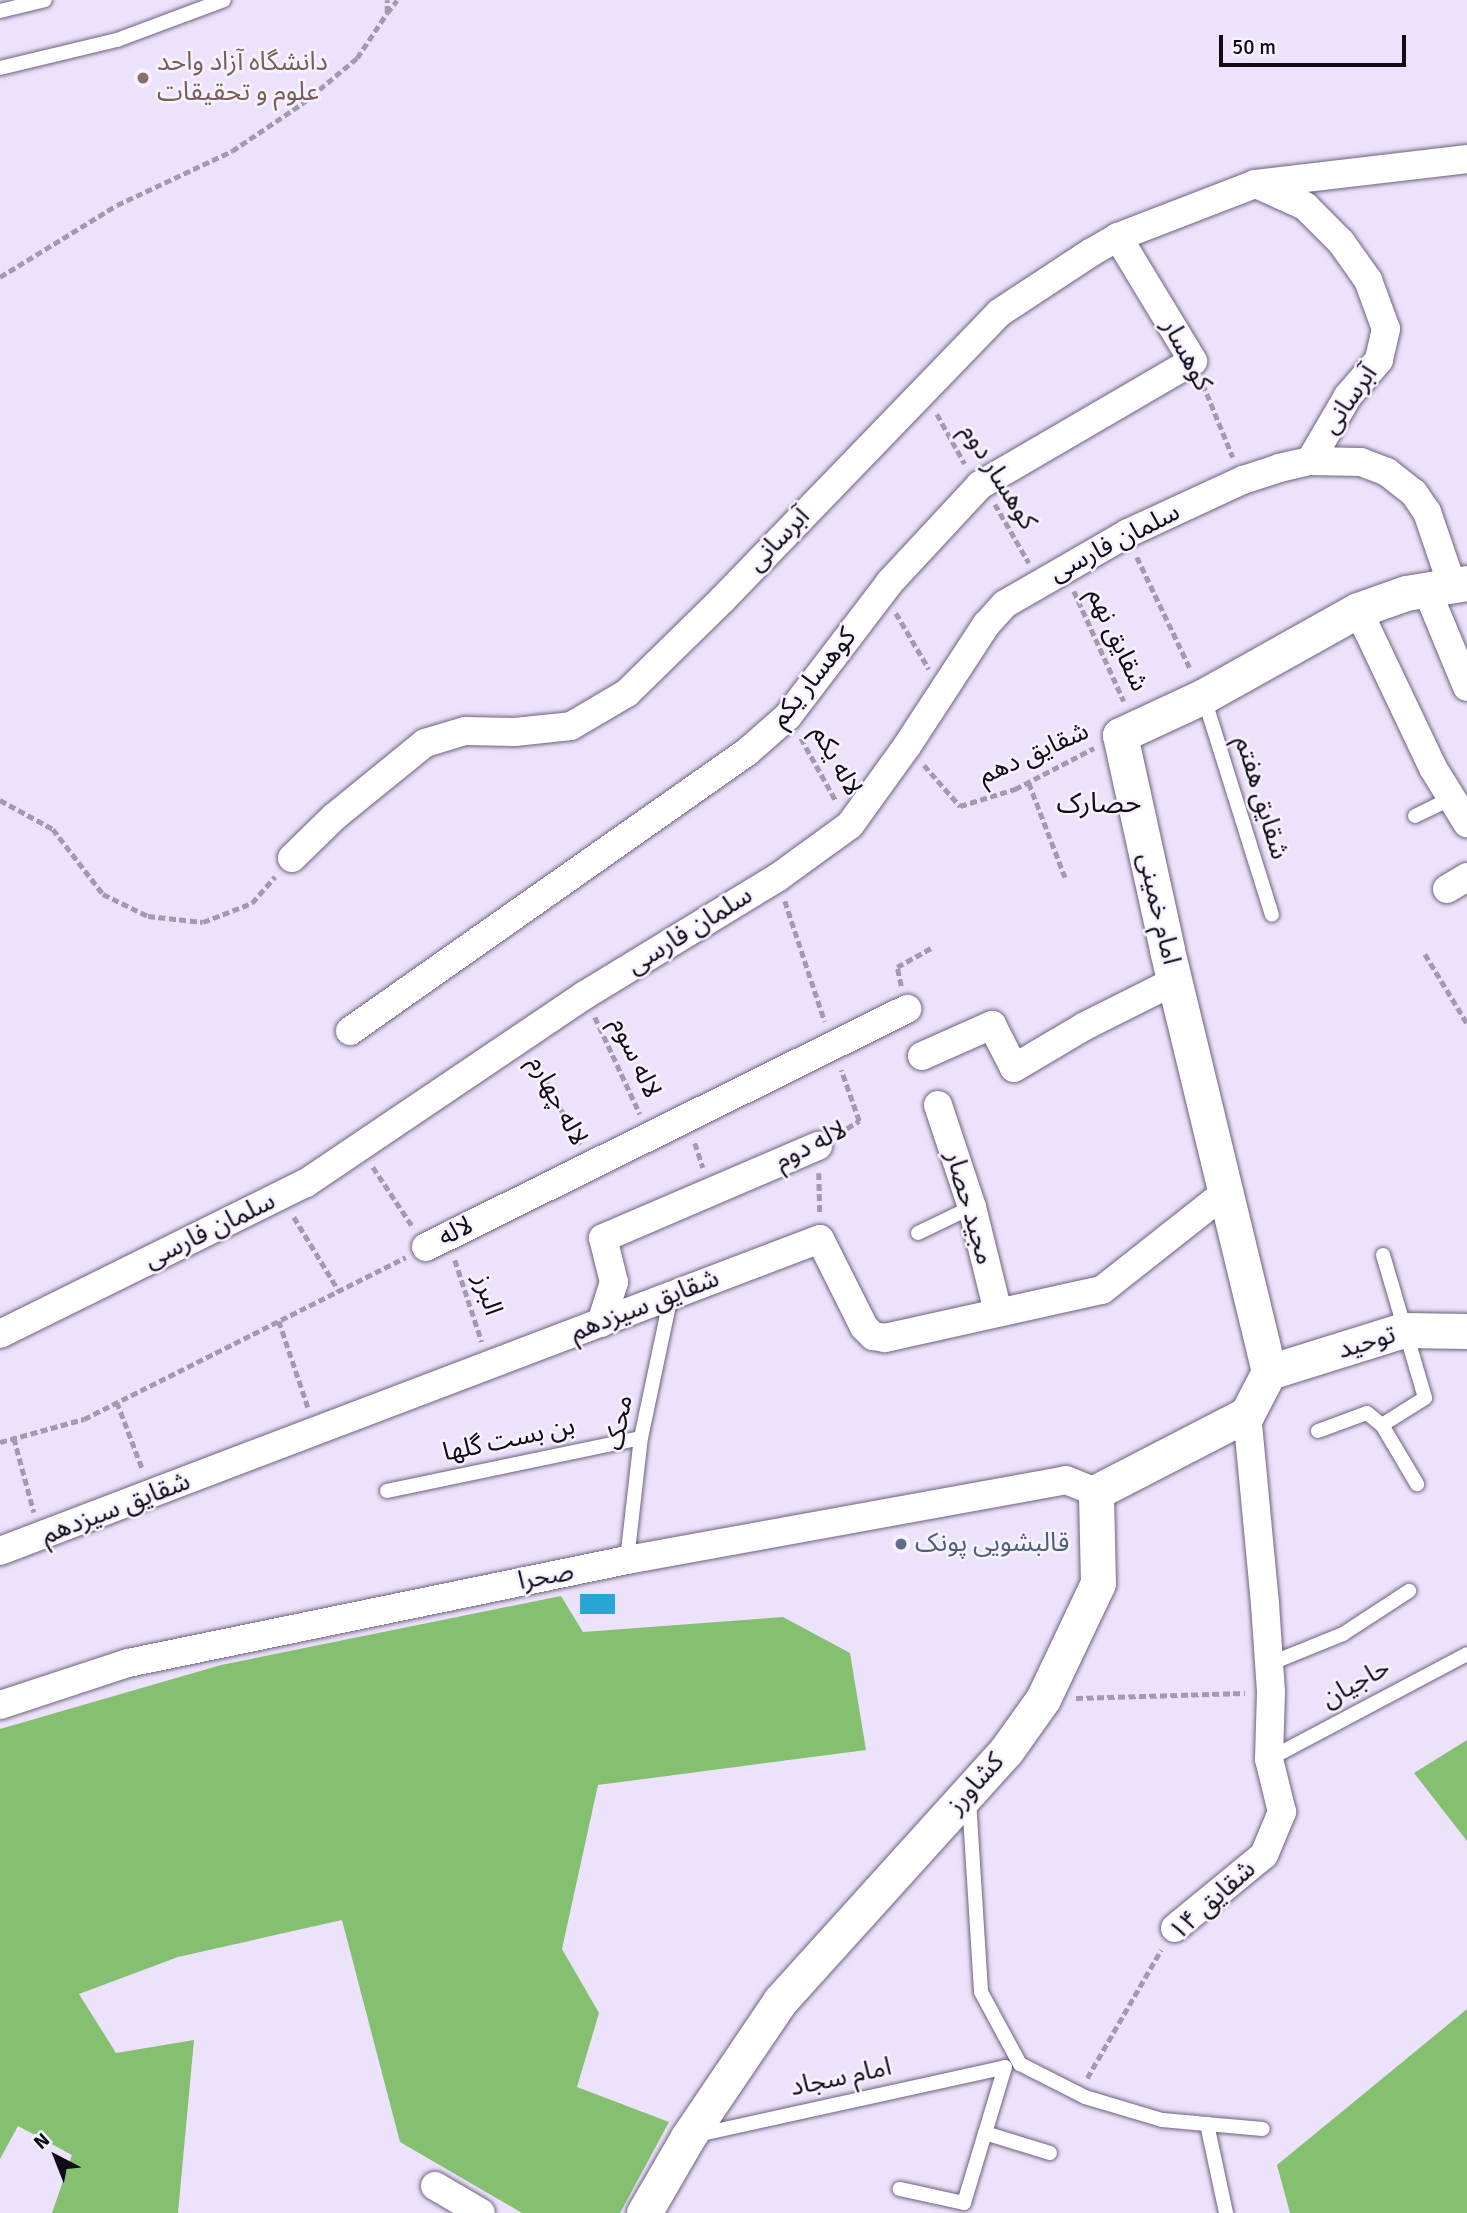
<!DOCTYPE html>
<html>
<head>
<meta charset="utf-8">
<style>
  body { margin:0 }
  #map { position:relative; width:1467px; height:2213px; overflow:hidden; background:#ede2fc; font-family:Signika,"Noto Sans Arabic",sans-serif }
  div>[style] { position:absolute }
  .forest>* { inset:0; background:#85bf70 }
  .water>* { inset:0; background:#28a7d5; transform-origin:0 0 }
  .path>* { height:4.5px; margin-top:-2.25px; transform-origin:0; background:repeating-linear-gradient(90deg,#a39aaf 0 7px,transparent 0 10.5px) }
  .roads { filter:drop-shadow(0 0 2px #6d627d) drop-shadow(0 0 2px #6d627d) }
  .service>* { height:14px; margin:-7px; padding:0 7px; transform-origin:7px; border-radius:7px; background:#fff }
  .minor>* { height:28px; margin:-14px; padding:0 14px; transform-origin:14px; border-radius:14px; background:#fff }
  .tertiary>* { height:35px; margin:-17.5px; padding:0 17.5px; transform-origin:17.5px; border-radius:17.5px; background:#fff }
  .dots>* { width:19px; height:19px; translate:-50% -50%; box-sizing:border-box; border:4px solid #f7f2ff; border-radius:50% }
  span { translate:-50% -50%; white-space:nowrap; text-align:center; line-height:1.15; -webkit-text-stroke:5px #f7f2ff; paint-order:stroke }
  .education-label { font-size:26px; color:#785e54 }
  .left { translate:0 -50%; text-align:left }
  .street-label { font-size:26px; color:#100c16 }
  .service-label { font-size:26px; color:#4e5e75 }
  .neighbourhood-label { font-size:28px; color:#100c16 }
  .north { position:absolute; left:21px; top:2122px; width:70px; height:70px; -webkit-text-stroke:5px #f7f2ff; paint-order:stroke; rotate:318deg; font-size:19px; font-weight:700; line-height:28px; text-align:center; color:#100c16 }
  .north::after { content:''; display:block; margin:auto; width:24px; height:32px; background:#100c16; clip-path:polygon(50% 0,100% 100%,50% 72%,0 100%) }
  .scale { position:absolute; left:1219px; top:35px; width:187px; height:32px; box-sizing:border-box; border:4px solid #100c16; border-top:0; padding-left:9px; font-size:21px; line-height:24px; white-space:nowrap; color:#100c16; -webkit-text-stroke:5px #f7f2ff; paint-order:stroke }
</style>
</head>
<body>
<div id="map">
  <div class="forest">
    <div style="clip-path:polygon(561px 1596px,583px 1632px,783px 1617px,850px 1653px,866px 1750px,598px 1785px,562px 1949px,599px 2013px,577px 2087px,669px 2122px,620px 2213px,522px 2213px,400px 2142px,342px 1920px,178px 1957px,79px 1994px,116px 2053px,194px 2040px,178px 2213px,52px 2213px,72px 2155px,18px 2126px,0 2159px,0 1729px,221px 1665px)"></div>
    <div style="clip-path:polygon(1467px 1740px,1467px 1841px,1414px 1773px)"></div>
    <div style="clip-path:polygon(1467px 2009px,1467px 2213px,1290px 2213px,1277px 2165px)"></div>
  </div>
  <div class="water">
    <div style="left:615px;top:1594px;width:20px;height:35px;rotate:90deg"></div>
  </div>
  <div class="path">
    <div style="left:387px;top:13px;width:16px;rotate:-52deg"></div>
    <div style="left:0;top:277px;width:137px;rotate:-31.6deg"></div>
    <div style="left:117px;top:205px;width:127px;rotate:-25.2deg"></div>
    <div style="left:232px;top:151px;width:86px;rotate:-34.1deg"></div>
    <div style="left:303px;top:103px;width:70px;rotate:-39.8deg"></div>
    <div style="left:357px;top:58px;width:54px;rotate:-56.3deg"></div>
    <div style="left:387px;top:13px;width:13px;rotate:-90deg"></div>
    <div style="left:1203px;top:384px;width:79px;rotate:67.7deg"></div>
    <div style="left:937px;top:414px;width:57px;rotate:60.8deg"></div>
    <div style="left:995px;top:504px;width:68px;rotate:60deg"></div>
    <div style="left:1137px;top:557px;width:125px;rotate:64.5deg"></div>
    <div style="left:1074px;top:591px;width:121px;rotate:65.6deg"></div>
    <div style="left:896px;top:613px;width:65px;rotate:59.5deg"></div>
    <div style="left:801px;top:738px;width:72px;rotate:60.9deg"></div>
    <div style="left:924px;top:765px;width:55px;rotate:48.7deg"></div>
    <div style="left:960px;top:806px;width:58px;rotate:-17.2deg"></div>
    <div style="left:1015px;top:789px;width:89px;rotate:-27.4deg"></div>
    <div style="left:1029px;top:783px;width:101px;rotate:69deg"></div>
    <div style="left:0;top:800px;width:60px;rotate:28.7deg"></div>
    <div style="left:53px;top:829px;width:82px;rotate:52.4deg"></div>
    <div style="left:103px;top:894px;width:50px;rotate:26.1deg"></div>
    <div style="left:148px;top:916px;width:55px;rotate:6.2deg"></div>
    <div style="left:203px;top:922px;width:53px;rotate:-21.2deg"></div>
    <div style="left:252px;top:903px;width:35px;rotate:-49deg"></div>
    <div style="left:785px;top:901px;width:127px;rotate:71.7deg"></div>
    <div style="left:1425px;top:954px;width:81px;rotate:58.7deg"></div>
    <div style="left:901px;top:986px;width:19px;rotate:-102deg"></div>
    <div style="left:897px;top:967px;width:39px;rotate:-29deg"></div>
    <div style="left:595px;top:1017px;width:107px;rotate:65.1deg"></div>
    <div style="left:535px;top:1060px;width:96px;rotate:62.1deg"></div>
    <div style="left:838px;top:1134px;width:25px;rotate:-32deg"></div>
    <div style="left:859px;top:1121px;width:54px;rotate:-109.4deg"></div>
    <div style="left:695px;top:1143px;width:26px;rotate:72deg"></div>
    <div style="left:373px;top:1167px;width:72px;rotate:56.3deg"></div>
    <div style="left:819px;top:1173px;width:40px;rotate:88.6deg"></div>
    <div style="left:294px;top:1217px;width:87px;rotate:58.7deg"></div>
    <div style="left:455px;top:1260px;width:86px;rotate:71.8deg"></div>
    <div style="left:279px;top:1321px;width:91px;rotate:71.4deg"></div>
    <div style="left:117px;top:1402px;width:73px;rotate:69.1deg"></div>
    <div style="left:14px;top:1438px;width:77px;rotate:74.9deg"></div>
    <div style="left:0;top:1442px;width:87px;rotate:-15.3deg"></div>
    <div style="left:84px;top:1419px;width:360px;rotate:-26.7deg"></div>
    <div style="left:1076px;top:1698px;width:169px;rotate:-1.7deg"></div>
    <div style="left:1087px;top:2078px;width:148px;rotate:-60deg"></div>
  </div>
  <div class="roads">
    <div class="service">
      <div style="left:0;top:11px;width:46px;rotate:-13.7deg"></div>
      <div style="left:0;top:68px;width:120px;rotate:-13.5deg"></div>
      <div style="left:117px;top:40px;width:114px;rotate:-20.5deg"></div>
      <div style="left:1204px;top:698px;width:227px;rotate:72.6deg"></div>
      <div style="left:1415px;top:816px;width:39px;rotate:-26deg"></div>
      <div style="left:918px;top:1233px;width:60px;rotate:-25.7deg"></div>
      <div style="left:1383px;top:1255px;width:149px;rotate:73.6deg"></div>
      <div style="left:1425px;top:1398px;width:51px;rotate:147.9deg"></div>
      <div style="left:1382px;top:1425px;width:69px;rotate:59.3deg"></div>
      <div style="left:1318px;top:1431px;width:52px;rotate:-20.2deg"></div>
      <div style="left:1367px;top:1413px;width:19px;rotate:39deg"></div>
      <div style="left:387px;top:1491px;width:259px;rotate:-11.8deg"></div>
      <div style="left:627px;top:1560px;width:123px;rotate:-83.5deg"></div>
      <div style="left:641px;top:1438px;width:145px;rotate:-78.1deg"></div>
      <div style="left:1269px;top:1664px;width:80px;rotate:-22.1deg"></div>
      <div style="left:1343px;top:1634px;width:79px;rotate:-33.1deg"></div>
      <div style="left:1269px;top:1759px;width:224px;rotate:-27.9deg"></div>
      <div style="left:969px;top:1800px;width:192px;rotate:86.4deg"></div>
      <div style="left:981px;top:1992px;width:82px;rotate:61.6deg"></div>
      <div style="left:1020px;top:2064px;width:73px;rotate:26.9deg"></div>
      <div style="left:1085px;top:2097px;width:80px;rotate:16.6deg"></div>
      <div style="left:1162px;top:2120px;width:101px;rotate:5.1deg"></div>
      <div style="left:1207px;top:2124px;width:91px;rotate:77.9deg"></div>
      <div style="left:985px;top:2133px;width:68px;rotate:17.1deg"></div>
      <div style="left:697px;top:2135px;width:315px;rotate:-12.4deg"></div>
      <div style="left:1005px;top:2067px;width:142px;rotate:106.8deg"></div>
      <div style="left:964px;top:2203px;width:66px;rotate:-167.7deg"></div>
    </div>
    <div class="minor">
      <div style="left:1256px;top:184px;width:54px;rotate:24.2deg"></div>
      <div style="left:1305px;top:206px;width:51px;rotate:45deg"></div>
      <div style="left:1341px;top:242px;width:47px;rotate:54.6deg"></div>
      <div style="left:1368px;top:280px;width:52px;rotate:69.8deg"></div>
      <div style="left:1386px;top:329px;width:32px;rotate:103deg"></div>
      <div style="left:1379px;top:360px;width:48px;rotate:130.7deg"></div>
      <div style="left:1348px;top:396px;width:75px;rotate:120.3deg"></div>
      <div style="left:1426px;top:588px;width:107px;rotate:67.5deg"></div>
      <div style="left:1358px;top:610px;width:175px;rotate:64.6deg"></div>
      <div style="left:1433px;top:768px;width:65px;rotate:58.3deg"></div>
      <div style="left:292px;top:858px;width:59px;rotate:-44.3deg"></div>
      <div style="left:334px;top:817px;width:117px;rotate:-39.1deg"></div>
      <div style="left:425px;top:743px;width:42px;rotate:-16.7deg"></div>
      <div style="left:465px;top:731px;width:50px;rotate:1.1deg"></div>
      <div style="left:515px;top:732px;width:56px;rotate:-6.1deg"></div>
      <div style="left:571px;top:726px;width:65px;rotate:-30.5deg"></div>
      <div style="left:627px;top:693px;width:134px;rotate:-44.4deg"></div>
      <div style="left:723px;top:599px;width:397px;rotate:-46deg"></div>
      <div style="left:999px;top:313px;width:111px;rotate:-33.3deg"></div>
      <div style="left:1092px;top:252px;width:30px;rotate:-30deg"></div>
      <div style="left:1118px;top:237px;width:147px;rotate:-21.1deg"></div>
      <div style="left:1255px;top:184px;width:213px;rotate:-6.7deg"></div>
      <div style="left:1447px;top:889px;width:23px;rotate:-31deg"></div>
      <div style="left:350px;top:1031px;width:485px;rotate:-35.1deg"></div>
      <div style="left:747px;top:752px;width:55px;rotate:-41.3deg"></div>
      <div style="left:788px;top:716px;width:168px;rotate:-52.7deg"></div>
      <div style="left:890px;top:582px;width:132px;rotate:-47.1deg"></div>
      <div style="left:980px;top:485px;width:246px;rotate:-30.2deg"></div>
      <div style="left:1193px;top:361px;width:145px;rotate:-121.2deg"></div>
      <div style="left:922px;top:1056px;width:77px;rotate:-23.9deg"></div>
      <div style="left:992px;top:1025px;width:48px;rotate:62.9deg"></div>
      <div style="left:1014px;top:1068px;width:82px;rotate:-30.6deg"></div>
      <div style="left:1085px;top:1026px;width:101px;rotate:-26.6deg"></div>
      <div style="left:938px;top:1105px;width:108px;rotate:71.6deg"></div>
      <div style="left:972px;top:1207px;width:108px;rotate:76.1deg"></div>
      <div style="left:426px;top:1247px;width:537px;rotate:-26.33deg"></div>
      <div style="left:601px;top:1323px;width:43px;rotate:-72.4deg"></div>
      <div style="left:614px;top:1282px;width:45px;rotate:-104deg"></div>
      <div style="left:603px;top:1238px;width:234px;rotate:-23.2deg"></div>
      <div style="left:0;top:1334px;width:341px;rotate:-26.3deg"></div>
      <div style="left:306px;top:1183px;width:336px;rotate:-34deg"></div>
      <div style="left:585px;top:995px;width:225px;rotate:-31.4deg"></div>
      <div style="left:777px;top:878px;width:90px;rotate:-36deg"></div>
      <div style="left:850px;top:825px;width:97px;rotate:-54.2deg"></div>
      <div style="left:907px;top:746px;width:145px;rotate:-56.9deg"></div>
      <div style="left:986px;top:625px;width:28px;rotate:-48deg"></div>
      <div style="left:1005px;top:604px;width:140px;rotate:-30deg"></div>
      <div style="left:1126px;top:534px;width:129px;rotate:-24.8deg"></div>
      <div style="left:1243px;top:480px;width:38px;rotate:-18deg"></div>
      <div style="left:1279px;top:468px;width:32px;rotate:-13deg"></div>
      <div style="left:1310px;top:461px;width:51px;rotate:1.1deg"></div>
      <div style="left:1361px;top:462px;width:28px;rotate:21deg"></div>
      <div style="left:1387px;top:472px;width:34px;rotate:38deg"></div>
      <div style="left:1414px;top:493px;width:23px;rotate:56deg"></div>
      <div style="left:1427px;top:512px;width:77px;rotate:71.1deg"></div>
      <div style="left:0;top:1551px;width:877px;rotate:-20.83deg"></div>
      <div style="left:820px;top:1239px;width:98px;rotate:63.4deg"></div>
      <div style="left:864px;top:1327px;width:13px;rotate:45deg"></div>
      <div style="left:873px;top:1336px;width:12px;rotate:9deg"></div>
      <div style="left:885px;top:1338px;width:222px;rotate:-12.5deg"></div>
      <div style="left:1102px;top:1290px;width:157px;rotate:-38.3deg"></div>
      <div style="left:0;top:1705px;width:135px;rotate:-18.2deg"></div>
      <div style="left:128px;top:1663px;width:510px;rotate:-11.66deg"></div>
      <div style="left:627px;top:1560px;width:446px;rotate:-10.3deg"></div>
      <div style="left:1066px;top:1480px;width:32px;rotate:22deg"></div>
      <div style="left:1175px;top:1928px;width:115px;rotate:-39.4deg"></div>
      <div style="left:1264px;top:1855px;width:47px;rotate:-67.3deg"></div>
      <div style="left:1282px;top:1812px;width:55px;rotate:-103.8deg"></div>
      <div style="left:1269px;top:1759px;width:67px;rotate:-88.3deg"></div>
      <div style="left:1271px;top:1692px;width:88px;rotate:-93.9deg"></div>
      <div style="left:1265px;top:1604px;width:191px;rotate:-95.4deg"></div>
      <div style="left:435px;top:2186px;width:53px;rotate:30.4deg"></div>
    </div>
    <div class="tertiary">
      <div style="left:1269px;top:1372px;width:435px;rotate:-103.6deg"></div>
      <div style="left:1167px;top:949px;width:219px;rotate:-102.4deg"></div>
      <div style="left:1120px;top:735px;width:93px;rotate:-24.9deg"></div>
      <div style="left:1204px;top:696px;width:176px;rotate:-29.2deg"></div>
      <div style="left:1358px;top:610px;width:51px;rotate:-19.5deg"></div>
      <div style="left:1406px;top:593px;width:62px;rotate:-9.3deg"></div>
      <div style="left:1269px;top:1372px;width:141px;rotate:-17.3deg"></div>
      <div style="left:1404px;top:1330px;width:63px;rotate:0.9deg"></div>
      <div style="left:644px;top:2213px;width:88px;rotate:-59.9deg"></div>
      <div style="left:688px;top:2137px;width:164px;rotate:-55.9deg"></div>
      <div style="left:780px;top:2001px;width:337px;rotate:-47.9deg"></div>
      <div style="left:1006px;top:1751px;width:64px;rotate:-54.6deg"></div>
      <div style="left:1043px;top:1699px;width:128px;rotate:-64.6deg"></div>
      <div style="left:1098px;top:1583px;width:91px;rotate:-91.3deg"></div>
      <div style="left:1096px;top:1492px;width:170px;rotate:-27.3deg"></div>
      <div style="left:1247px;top:1414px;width:47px;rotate:-62.4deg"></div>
    </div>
  </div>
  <div class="dots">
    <div style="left:143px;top:78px;background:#8d6e63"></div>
    <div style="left:901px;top:1544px;background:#5c6f8a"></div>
  </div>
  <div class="education-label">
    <span class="left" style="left:157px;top:78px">دانشگاه آزاد واحد<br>علوم و تحقیقات</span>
  </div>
  <div class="street-label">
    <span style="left:1186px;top:355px;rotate:62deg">کوهسار</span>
    <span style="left:1350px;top:400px;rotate:-55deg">آبرسانی</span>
    <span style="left:998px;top:477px;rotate:58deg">کوهسار دوم</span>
    <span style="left:779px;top:540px;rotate:-46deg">آبرسانی</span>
    <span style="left:1115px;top:543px;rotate:-27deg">سلمان فارسی</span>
    <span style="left:1117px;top:640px;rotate:65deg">شقایق نهم</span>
    <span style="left:814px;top:678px;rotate:-51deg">کوهسار یکم</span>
    <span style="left:1034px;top:754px;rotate:-24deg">شقایق دهم</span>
    <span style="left:836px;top:761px;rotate:61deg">لاله یکم</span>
    <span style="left:1261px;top:798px;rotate:73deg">شقایق هفتم</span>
    <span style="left:1158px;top:909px;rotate:77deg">امام خمینی</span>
    <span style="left:690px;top:931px;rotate:-32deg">سلمان فارسی</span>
    <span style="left:635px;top:1058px;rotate:65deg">لاله سوم</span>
    <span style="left:557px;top:1101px;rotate:62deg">لاله چهارم</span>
    <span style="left:811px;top:1146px;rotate:-27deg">لاله دوم</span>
    <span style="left:969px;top:1208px;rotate:74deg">مجید حصار</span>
    <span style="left:210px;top:1231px;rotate:-26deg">سلمان فارسی</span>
    <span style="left:456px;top:1232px;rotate:-27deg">لاله</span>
    <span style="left:487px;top:1295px;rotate:72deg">البرز</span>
    <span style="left:645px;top:1306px;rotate:-21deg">شقایق سیزدهم</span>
    <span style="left:1367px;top:1343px;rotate:-17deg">توحید</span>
    <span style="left:620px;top:1423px;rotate:-80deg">محک</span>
    <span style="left:509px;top:1440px;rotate:-12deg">بن بست گلها</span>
    <span style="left:116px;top:1509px;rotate:-21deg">شقایق سیزدهم</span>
    <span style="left:546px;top:1577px;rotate:-12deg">صحرا</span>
    <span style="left:1356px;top:1684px;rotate:-29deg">حاجیان</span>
    <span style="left:976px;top:1784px;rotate:-48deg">کشاورز</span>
    <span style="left:1213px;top:1901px;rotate:-42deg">شقایق ۱۴</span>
    <span style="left:841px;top:2078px;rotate:-12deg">امام سجاد</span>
  </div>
  <div class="service-label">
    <span class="left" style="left:915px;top:1544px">قالبشویی پونک</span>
  </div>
  <div class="neighbourhood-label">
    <span style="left:1099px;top:803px">حصارک</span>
  </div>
  <div class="north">N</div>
  <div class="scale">50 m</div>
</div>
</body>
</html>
